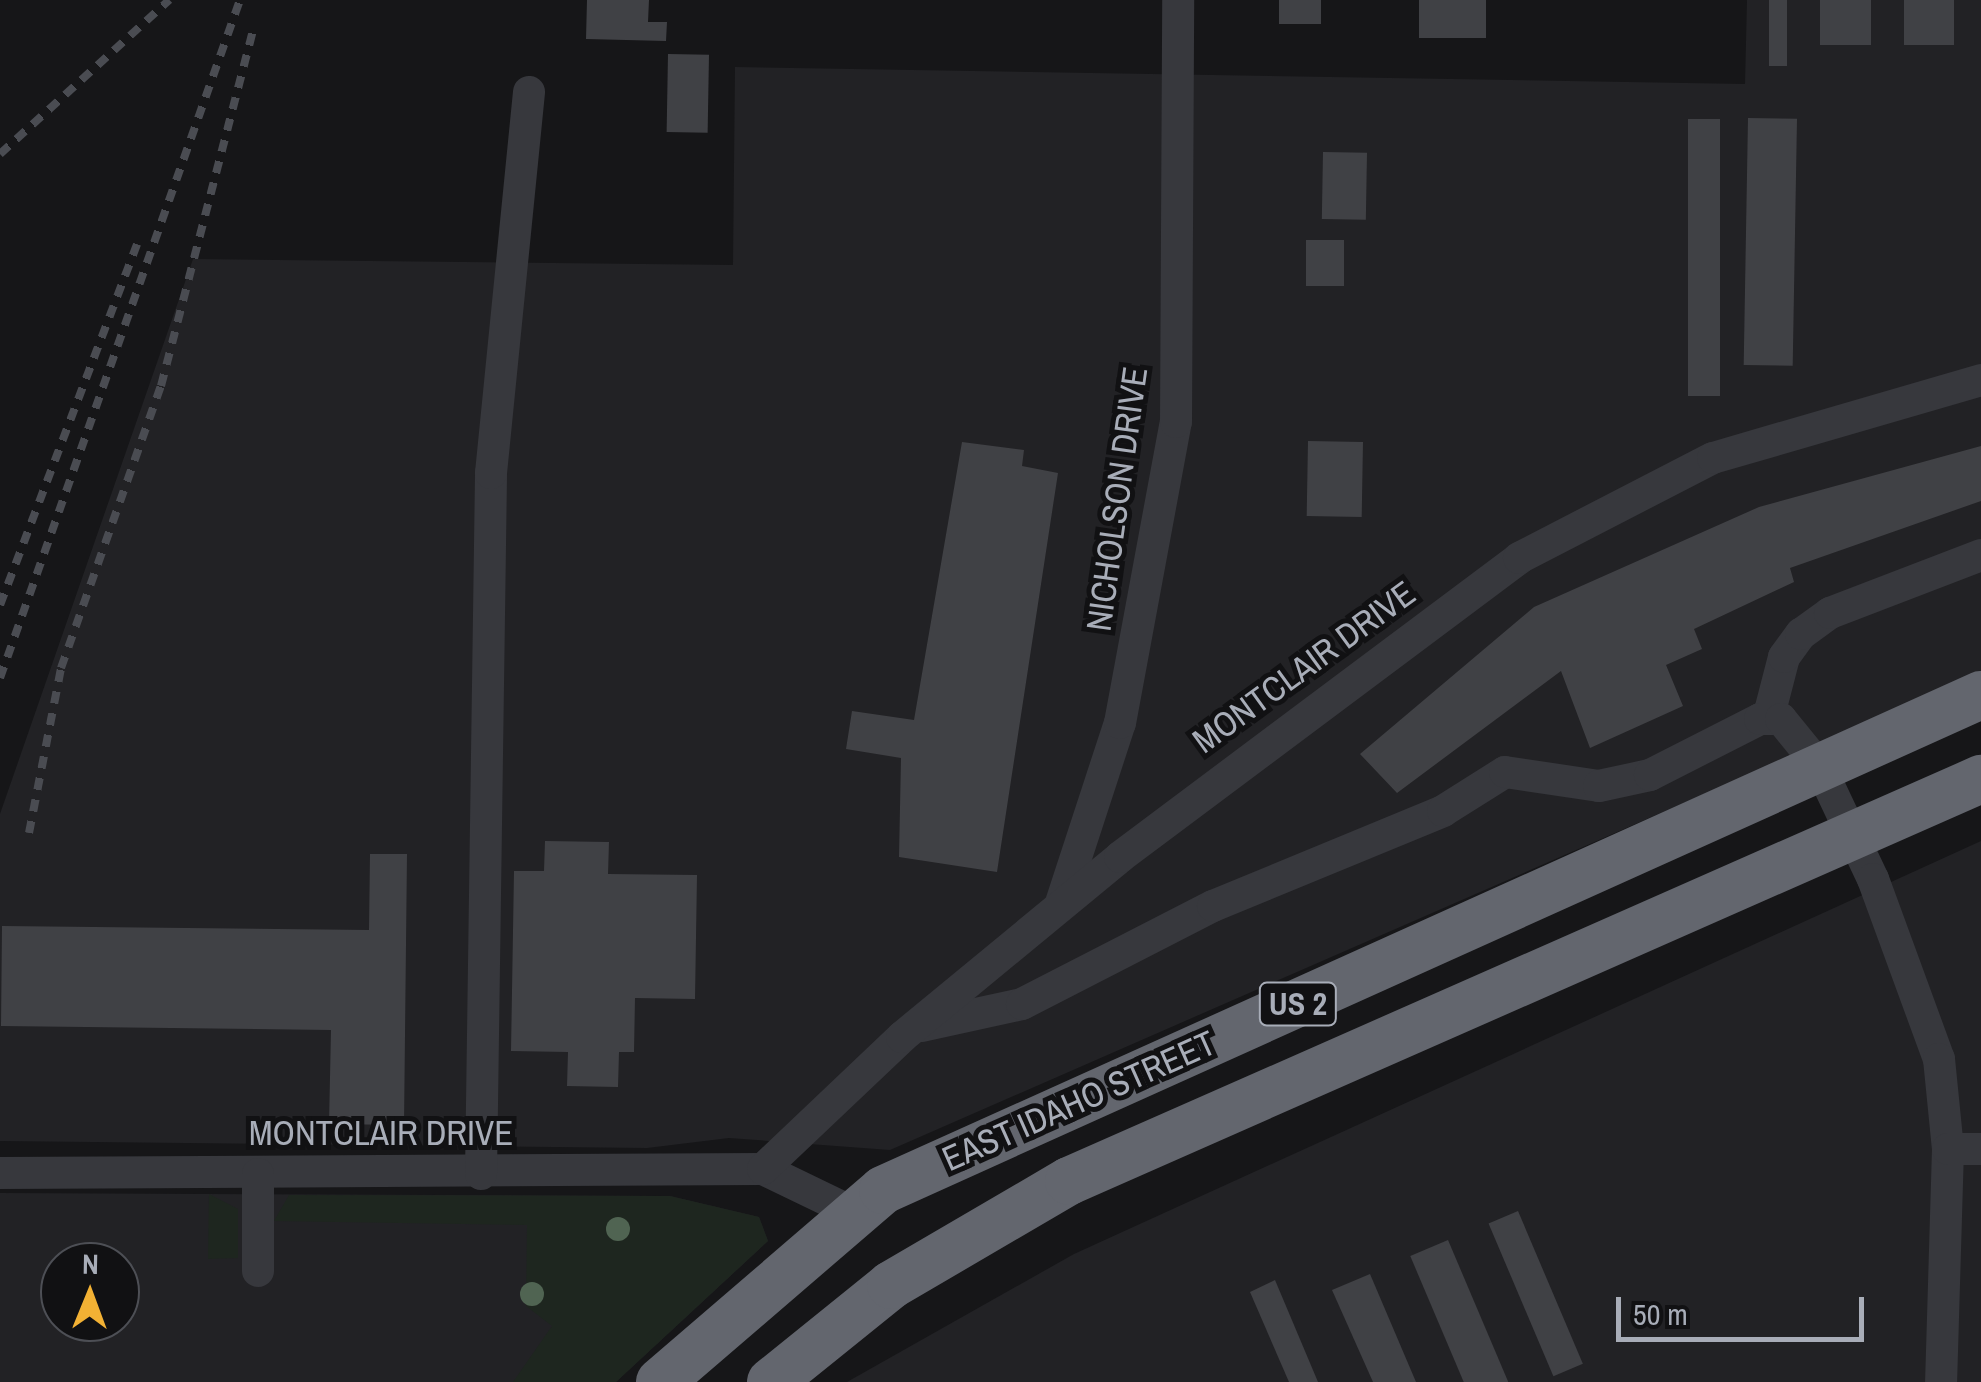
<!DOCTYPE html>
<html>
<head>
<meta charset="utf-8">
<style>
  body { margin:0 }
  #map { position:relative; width:1981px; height:1382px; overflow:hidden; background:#161618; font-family:"Archivo Narrow",sans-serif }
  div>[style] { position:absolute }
  .built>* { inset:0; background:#222225 }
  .green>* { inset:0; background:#1e261f }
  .building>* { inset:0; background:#404145; transform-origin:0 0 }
  .minor>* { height:32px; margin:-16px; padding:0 16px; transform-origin:16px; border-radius:16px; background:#37383d }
  .highway>* { height:48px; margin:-24px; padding:0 24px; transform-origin:24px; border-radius:24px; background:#63666e }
  .rail>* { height:8px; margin-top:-4px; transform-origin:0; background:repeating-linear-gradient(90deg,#4a4c52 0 12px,transparent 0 22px) }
  .trees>* { width:24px; height:24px; margin:-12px; border-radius:50%; background:#506452 }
  span { translate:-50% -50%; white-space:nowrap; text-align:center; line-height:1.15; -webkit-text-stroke:10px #111113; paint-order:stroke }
  .shield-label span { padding:2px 8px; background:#111113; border:2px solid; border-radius:8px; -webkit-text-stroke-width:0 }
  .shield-label { font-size:32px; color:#a8adb8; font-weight:700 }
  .street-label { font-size:35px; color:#a8adb8 }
  .north { position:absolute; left:40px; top:1242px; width:100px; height:100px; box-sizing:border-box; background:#111113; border:2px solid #4d4f55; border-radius:50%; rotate:1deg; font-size:28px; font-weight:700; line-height:40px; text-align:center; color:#a8adb8 }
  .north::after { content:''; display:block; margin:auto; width:35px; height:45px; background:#f2b134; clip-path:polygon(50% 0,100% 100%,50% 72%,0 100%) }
  .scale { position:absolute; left:1616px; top:1297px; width:248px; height:45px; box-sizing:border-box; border:5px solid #a8adb8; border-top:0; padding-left:12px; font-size:30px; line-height:35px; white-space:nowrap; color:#a8adb8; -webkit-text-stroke:8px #111113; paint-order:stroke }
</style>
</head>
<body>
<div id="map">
  <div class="built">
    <div style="clip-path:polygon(1747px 0,1981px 0,1981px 673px,890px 1150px,729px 1138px,647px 1148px,0 1141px,0 814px,193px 259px,733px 265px,735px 67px,1745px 84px)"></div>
    <div style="clip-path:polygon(1981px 841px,1981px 1382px,847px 1382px,1074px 1254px)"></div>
    <div style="clip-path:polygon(evenodd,0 1193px,670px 1196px,759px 1217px,768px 1241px,616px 1382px,0 1382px,0 1193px,60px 1262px,120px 1262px,120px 1322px,60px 1322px,60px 1262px)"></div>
  </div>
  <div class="green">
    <div style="clip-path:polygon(209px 1194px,238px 1209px,238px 1258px,208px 1259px)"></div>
    <div style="clip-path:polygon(289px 1195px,670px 1196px,759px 1217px,768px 1241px,616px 1382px,513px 1382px,552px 1326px,526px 1306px,527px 1225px,274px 1221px)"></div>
  </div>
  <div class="building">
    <div style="clip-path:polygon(587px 0,649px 0,648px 22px,667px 22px,666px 41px,586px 39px)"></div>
    <div style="left:1279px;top:0;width:42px;height:24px"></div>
    <div style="left:1419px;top:0;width:67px;height:38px"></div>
    <div style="left:1769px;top:0;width:18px;height:66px"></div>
    <div style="left:1820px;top:0;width:51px;height:45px"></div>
    <div style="left:1904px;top:0;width:50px;height:45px"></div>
    <div style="left:668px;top:54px;width:41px;height:78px;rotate:1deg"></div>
    <div style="left:1748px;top:118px;width:49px;height:247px;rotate:1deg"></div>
    <div style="left:1688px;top:119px;width:32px;height:277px"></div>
    <div style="left:1323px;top:152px;width:44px;height:67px;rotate:1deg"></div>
    <div style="left:1306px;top:240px;width:38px;height:46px"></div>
    <div style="left:1308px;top:441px;width:55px;height:75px;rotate:1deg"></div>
    <div style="clip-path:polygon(962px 442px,1024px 450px,1022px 466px,1058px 473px,997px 872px,899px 857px,901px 758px,846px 749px,852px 711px,914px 720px)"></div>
    <div style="clip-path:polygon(1981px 446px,1981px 501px,1790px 568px,1794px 582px,1694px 629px,1702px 649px,1666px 665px,1683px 706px,1590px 748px,1561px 671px,1397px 793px,1360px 754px,1534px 607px,1759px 507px)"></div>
    <div style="clip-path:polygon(545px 841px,609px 842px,608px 874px,697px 875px,695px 999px,635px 998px,634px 1052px,619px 1052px,618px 1087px,567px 1086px,568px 1052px,511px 1051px,514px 871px,544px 871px)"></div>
    <div style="clip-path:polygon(370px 854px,407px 854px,404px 1125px,329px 1124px,331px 1030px,1px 1026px,2px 926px,369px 930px)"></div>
    <div style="left:1518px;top:1211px;width:166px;height:32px;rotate:67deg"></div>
    <div style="left:1448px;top:1240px;width:154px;height:41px;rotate:67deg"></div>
    <div style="clip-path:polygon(1370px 1274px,1416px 1382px,1373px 1382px,1332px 1290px)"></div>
    <div style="clip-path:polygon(1275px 1280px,1318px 1382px,1289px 1382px,1250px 1292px)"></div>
  </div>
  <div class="minor">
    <div style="left:1768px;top:719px;width:64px;rotate:-75.5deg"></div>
    <div style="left:1784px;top:657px;width:29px;rotate:-54deg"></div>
    <div style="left:1801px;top:634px;width:36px;rotate:-36deg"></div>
    <div style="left:1830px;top:613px;width:162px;rotate:-21deg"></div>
    <div style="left:1061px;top:903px;width:189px;rotate:-71.9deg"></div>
    <div style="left:1120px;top:723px;width:306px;rotate:-79.5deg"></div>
    <div style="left:1176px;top:422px;width:422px;rotate:-89.7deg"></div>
    <div style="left:921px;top:1026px;width:103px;rotate:-12.3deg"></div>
    <div style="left:1022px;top:1004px;width:215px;rotate:-27.2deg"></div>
    <div style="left:1213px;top:906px;width:249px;rotate:-22.4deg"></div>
    <div style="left:1443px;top:811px;width:73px;rotate:-32.2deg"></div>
    <div style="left:1505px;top:772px;width:95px;rotate:8.5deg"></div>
    <div style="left:1599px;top:786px;width:52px;rotate:-12.2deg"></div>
    <div style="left:1650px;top:775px;width:123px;rotate:-27deg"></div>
    <div style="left:1760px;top:719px;width:21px"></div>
    <div style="left:1781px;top:719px;width:62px;rotate:50.9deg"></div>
    <div style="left:1820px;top:767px;width:124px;rotate:64.7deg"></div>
    <div style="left:1873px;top:879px;width:192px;rotate:69.9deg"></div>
    <div style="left:1939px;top:1059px;width:90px;rotate:84.3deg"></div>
    <div style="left:1948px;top:1149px;width:233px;rotate:91.7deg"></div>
    <div style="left:1948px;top:1149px;width:33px"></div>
    <div style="left:763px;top:1169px;width:97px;rotate:25.8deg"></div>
    <div style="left:0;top:1173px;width:763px;rotate:-0.3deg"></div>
    <div style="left:763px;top:1169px;width:192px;rotate:-43.5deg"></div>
    <div style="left:902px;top:1037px;width:283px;rotate:-39.5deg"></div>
    <div style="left:1120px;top:857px;width:499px;rotate:-36.8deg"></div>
    <div style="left:1519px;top:558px;width:218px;rotate:-27.3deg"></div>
    <div style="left:1713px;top:458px;width:279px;rotate:-16.2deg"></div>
    <div style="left:481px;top:1174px;width:701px;rotate:-89.18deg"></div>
    <div style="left:491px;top:473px;width:383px;rotate:-84.3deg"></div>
    <div style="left:258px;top:1271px;width:97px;rotate:-90deg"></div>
  </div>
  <div class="highway">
    <div style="left:660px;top:1382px;width:294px;rotate:-40.7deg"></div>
    <div style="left:883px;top:1190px;width:1204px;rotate:-24.27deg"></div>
    <div style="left:771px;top:1382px;width:154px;rotate:-38.9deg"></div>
    <div style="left:891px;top:1285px;width:206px;rotate:-30.3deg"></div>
    <div style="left:1069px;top:1181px;width:997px;rotate:-23.79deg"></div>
  </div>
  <div class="rail">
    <div style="left:0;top:154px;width:229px;rotate:-42.3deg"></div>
    <div style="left:0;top:605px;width:386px;rotate:-69.2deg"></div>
    <div style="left:0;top:678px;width:719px;rotate:-70.51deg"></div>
    <div style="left:29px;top:833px;width:168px;rotate:-79deg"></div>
    <div style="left:61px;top:668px;width:299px;rotate:-70.5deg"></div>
    <div style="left:161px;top:386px;width:368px;rotate:-75.5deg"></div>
  </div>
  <div class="trees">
    <div style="left:618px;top:1229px"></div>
    <div style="left:532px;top:1294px"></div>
  </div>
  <div class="shield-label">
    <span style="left:1298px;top:1004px">US 2</span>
  </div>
  <div class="street-label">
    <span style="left:1117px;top:499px;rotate:-82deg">NICHOLSON DRIVE</span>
    <span style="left:1304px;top:667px;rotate:-36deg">MONTCLAIR DRIVE</span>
    <span style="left:1079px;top:1101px;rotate:-24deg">EAST IDAHO STREET</span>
    <span style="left:381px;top:1133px">MONTCLAIR DRIVE</span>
  </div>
  <div class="north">N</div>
  <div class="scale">50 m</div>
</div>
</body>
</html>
